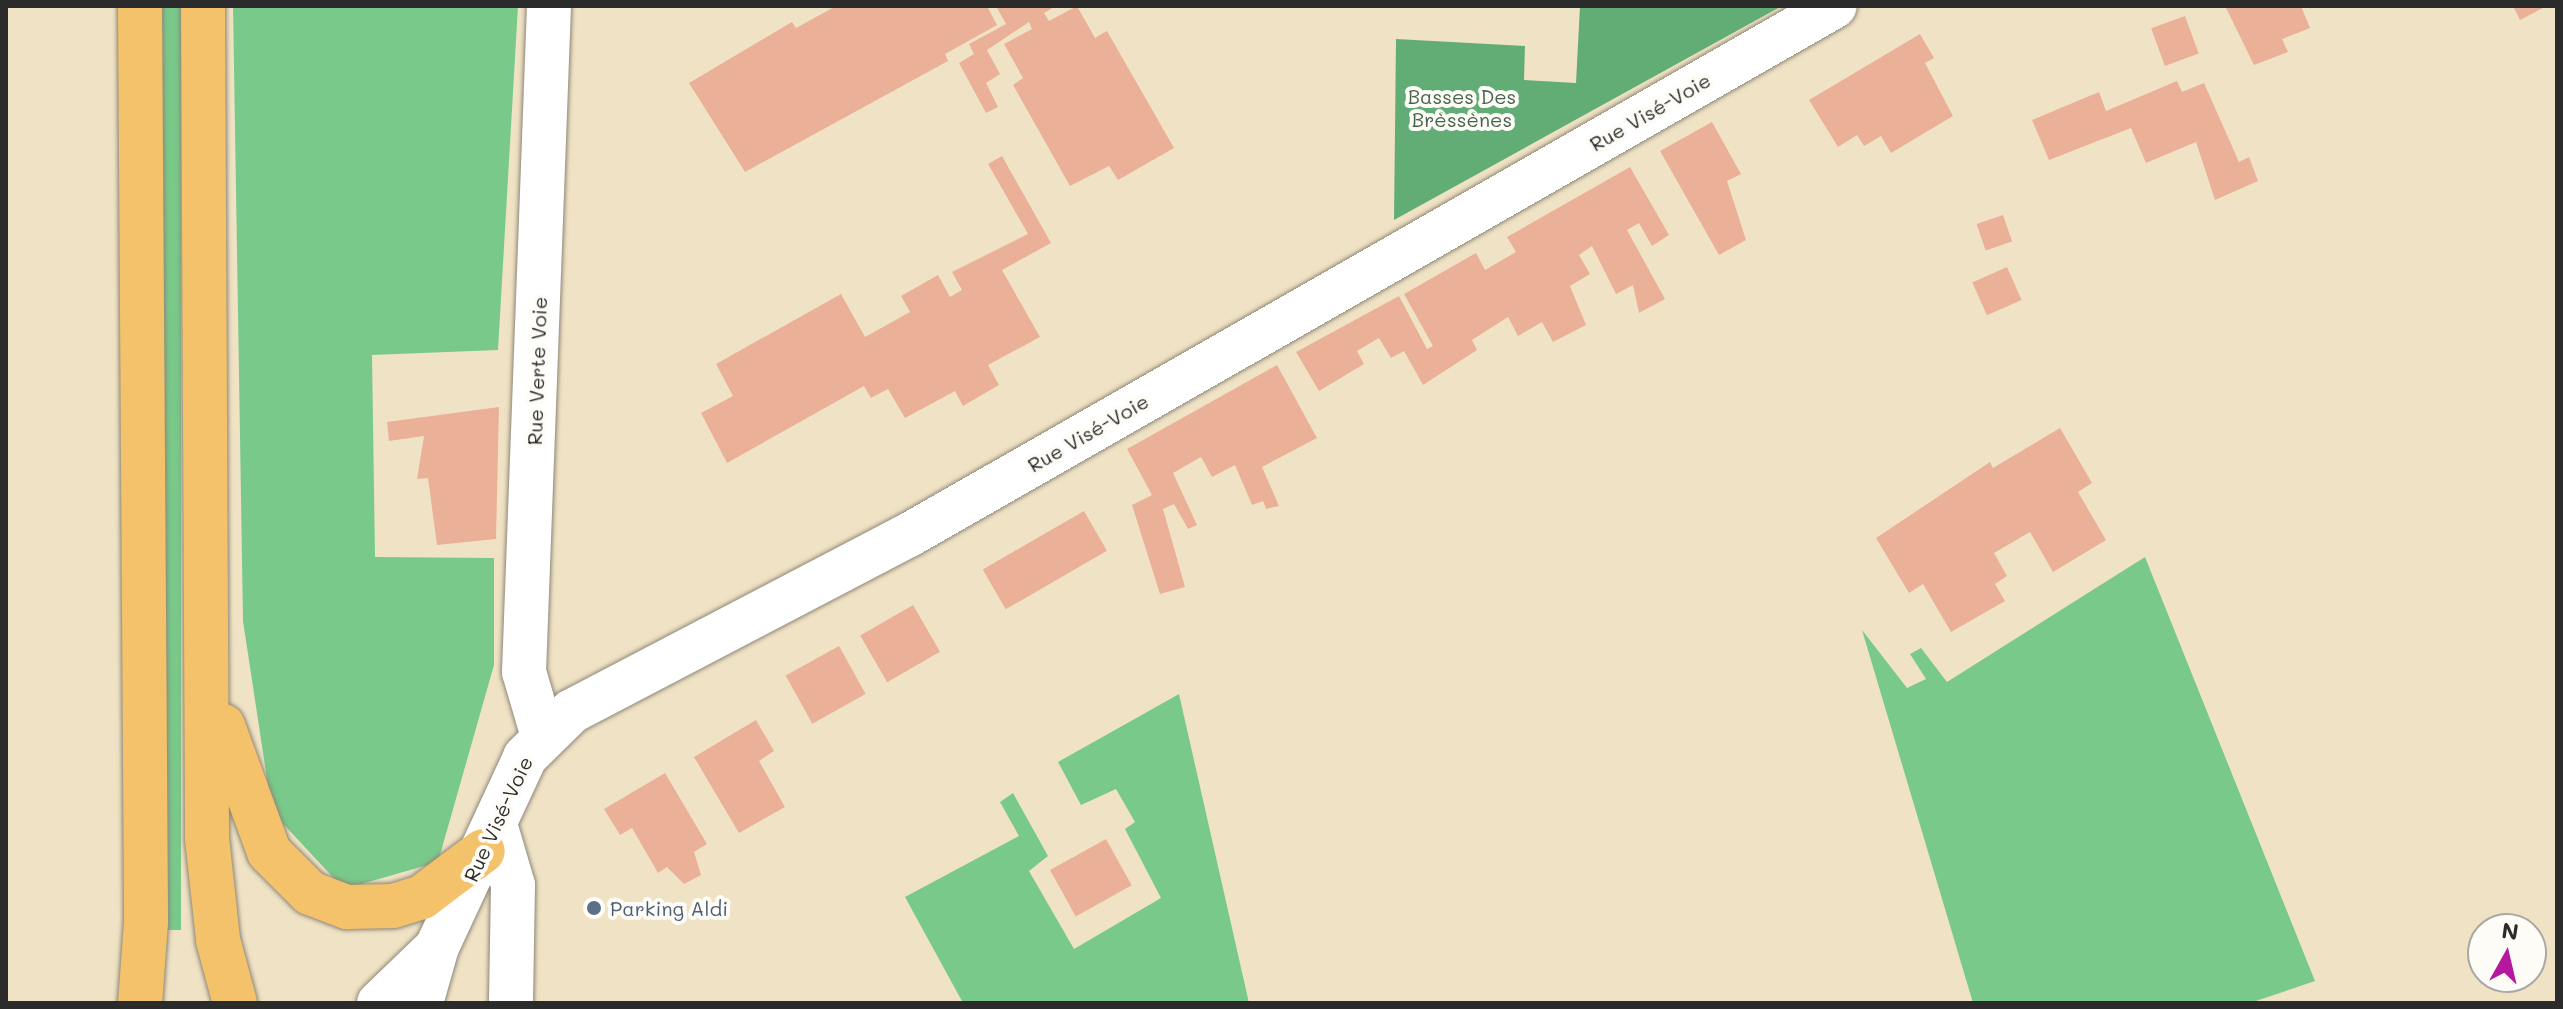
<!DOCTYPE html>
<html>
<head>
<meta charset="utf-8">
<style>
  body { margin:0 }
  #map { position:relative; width:2563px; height:1009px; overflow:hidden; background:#f0e3c5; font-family:Mali,sans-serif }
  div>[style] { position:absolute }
  .green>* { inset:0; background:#79c98a; transform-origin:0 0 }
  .forest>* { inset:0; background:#62ad76 }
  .building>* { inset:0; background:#ebb198; transform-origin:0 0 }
  .roads { filter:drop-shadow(0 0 2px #8e8778) drop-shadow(0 0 2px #8e8778) }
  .minor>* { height:44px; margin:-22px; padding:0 22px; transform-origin:22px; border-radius:22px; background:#fff }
  .highway>* { height:44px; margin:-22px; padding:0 22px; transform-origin:22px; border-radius:22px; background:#f3c26a }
  .dots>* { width:22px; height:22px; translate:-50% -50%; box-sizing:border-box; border:4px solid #fdfcf7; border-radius:50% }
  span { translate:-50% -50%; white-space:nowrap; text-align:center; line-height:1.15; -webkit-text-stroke:8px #fdfcf7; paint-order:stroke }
  .park-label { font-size:20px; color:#46624c }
  .street-label { font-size:20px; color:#2b2b2b }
  .service-label { font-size:20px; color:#4e5e75 }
  .left { translate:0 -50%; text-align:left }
  .frame { position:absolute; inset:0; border:8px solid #2b2b2b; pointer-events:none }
  .north { position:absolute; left:2467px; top:913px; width:80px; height:80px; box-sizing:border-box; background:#fdfcf7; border:2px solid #a9a8a5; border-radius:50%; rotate:8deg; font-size:22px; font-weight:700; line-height:32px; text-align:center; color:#2b2b2b }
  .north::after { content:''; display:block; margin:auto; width:28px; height:36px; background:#b5179e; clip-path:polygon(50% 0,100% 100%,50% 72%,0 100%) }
</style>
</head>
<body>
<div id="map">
  <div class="green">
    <div style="left:162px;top:6px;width:19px;height:924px"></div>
    <div style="clip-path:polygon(233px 6px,518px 6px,498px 350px,372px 355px,375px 557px,494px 558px,494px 665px,438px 862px,344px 889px,272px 812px,243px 621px)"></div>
    <div style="clip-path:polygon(2145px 557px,2315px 981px,2250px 1003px,1973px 1003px,1862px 630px,1907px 688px,1926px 679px,1910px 654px,1921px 648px,1947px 682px)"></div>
    <div style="clip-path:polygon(1179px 694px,1249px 1003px,963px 1003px,905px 897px,1019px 836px,1000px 802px,1013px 793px,1048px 856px,1029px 871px,1074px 949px,1161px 898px,1125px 829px,1135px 822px,1116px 789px,1081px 805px,1058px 762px)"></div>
  </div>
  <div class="forest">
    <div style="clip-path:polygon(1580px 6px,1782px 6px,1394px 220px,1396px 39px,1525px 46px,1524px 80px,1576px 83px)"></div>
  </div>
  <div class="building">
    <div style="clip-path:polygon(836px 6px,987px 6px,997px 25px,945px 54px,948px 61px,745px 172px,689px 83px,792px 22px,796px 28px)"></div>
    <div style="clip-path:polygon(996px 6px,1056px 6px,1044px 13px,1049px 21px,1077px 6px,1095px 38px,1107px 31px,1174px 148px,1118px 180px,1109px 166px,1070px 186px,1013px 85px,1023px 78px,1004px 44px,1032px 29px,1029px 22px,987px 50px,1000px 74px,986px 83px,998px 107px,986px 113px,959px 63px,974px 54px,969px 44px,1006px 24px)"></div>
    <div style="clip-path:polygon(2225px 6px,2301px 6px,2310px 28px,2282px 39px,2288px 52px,2254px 65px)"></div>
    <div style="clip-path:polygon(2513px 6px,2547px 6px,2520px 20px)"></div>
    <div style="left:2185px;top:16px;width:40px;height:36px;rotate:70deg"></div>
    <div style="clip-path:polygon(1920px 34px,1934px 58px,1925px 63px,1953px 116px,1891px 153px,1881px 136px,1864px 146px,1857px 135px,1838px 147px,1809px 100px)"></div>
    <div style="clip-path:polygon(2177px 81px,2182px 92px,2204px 83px,2239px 162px,2249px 157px,2258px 181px,2215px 200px,2196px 142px,2146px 163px,2131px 128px,2049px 160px,2032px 120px,2099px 92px,2106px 111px)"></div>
    <div style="clip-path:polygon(1712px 122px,1741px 174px,1727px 181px,1746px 240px,1719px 255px,1660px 151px)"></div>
    <div style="clip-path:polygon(1002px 156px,1051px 243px,1002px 270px,1040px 337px,988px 365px,999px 385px,963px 406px,955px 391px,905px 418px,888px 389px,871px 398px,864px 386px,727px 463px,701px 413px,733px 396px,716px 364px,841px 294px,865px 337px,910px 312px,901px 296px,938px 275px,950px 297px,962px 290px,952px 272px,1028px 234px,988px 164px)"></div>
    <div style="clip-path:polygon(1630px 167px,1669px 235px,1652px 246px,1639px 223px,1627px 230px,1665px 299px,1639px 313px,1633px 285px,1616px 294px,1592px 246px,1579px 255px,1590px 274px,1570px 286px,1586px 325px,1553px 342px,1542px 322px,1518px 336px,1508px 317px,1472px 340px,1477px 350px,1423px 385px,1404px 351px,1391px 358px,1379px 338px,1357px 351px,1364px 364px,1319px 391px,1296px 352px,1399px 296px,1427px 349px,1433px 346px,1404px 294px,1476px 253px,1485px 270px,1516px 252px,1507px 237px)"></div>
    <div style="left:2003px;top:215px;width:28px;height:28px;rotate:71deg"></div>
    <div style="left:2007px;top:267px;width:36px;height:38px;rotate:66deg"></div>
    <div style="clip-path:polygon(1277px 365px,1317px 438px,1262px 467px,1279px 506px,1266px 509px,1263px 501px,1252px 505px,1235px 465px,1212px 477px,1201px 457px,1173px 473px,1197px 525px,1188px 529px,1174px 504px,1163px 509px,1185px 587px,1160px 594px,1132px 505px,1152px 495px,1127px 449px)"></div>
    <div style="clip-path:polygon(499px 407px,496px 539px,437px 545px,428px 478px,417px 479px,424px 436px,389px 441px,387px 422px)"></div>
    <div style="clip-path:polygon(2060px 428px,2092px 483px,2078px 492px,2106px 540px,2053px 572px,2030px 532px,1994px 553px,2007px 576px,1995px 584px,2005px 601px,1951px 632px,1923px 584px,1909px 593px,1876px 538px,1990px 462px,1993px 468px)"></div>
    <div style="left:1084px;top:511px;width:46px;height:117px;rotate:60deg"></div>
    <div style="left:913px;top:605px;width:54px;height:61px;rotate:60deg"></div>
    <div style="left:839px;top:646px;width:55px;height:61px;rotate:61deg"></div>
    <div style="clip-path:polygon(756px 720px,774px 751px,759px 761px,785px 807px,739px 833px,694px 757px)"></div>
    <div style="clip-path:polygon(665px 773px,707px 844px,694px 852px,701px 875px,684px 884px,667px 867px,658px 873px,632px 828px,620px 835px,604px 809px)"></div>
    <div style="left:1106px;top:839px;width:53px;height:64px;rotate:61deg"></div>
  </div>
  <div class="roads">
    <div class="minor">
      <div style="left:542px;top:733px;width:64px;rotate:-106.4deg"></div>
      <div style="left:524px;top:672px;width:666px;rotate:-87.85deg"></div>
      <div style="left:495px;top:824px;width:64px;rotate:73.6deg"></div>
      <div style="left:513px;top:885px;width:118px;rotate:91deg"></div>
      <div style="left:379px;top:1003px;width:75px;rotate:-43.9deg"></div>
      <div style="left:421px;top:1003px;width:58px;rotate:-74.1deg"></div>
      <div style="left:437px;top:947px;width:209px;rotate:-65.1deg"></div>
      <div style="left:525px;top:757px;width:66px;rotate:-44.4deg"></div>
      <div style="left:572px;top:711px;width:380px;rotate:-27.6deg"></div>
      <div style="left:909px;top:535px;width:1066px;rotate:-29.74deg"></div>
    </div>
    <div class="highway">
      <div style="left:140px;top:6px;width:916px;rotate:89.62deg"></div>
      <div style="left:146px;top:922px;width:81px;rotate:94.2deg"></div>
      <div style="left:203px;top:6px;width:832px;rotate:89.72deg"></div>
      <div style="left:207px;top:838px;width:103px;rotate:83.8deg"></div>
      <div style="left:218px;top:940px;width:65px;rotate:74.9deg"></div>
      <div style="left:223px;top:726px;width:134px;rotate:69.9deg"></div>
      <div style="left:269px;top:852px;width:58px;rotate:45deg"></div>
      <div style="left:310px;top:893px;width:40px;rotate:21deg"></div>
      <div style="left:347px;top:907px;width:46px;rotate:-1.2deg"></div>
      <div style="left:393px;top:906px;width:30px;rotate:-17deg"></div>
      <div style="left:422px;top:897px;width:76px;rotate:-37deg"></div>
    </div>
  </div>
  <div class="dots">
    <div style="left:594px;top:908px;background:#5c6f8a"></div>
  </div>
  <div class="park-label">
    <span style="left:1462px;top:108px">Basses Des<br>Brèssènes</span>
  </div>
  <div class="street-label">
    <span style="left:1650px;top:112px;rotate:-30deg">Rue Visé-Voie</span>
    <span style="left:537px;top:371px;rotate:-88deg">Rue Verte Voie</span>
    <span style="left:1088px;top:433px;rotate:-30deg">Rue Visé-Voie</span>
    <span style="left:498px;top:819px;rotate:-65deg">Rue Visé-Voie</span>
  </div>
  <div class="service-label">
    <span class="left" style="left:610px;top:908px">Parking Aldi</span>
  </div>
  <div class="frame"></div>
  <div class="north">N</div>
</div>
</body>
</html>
